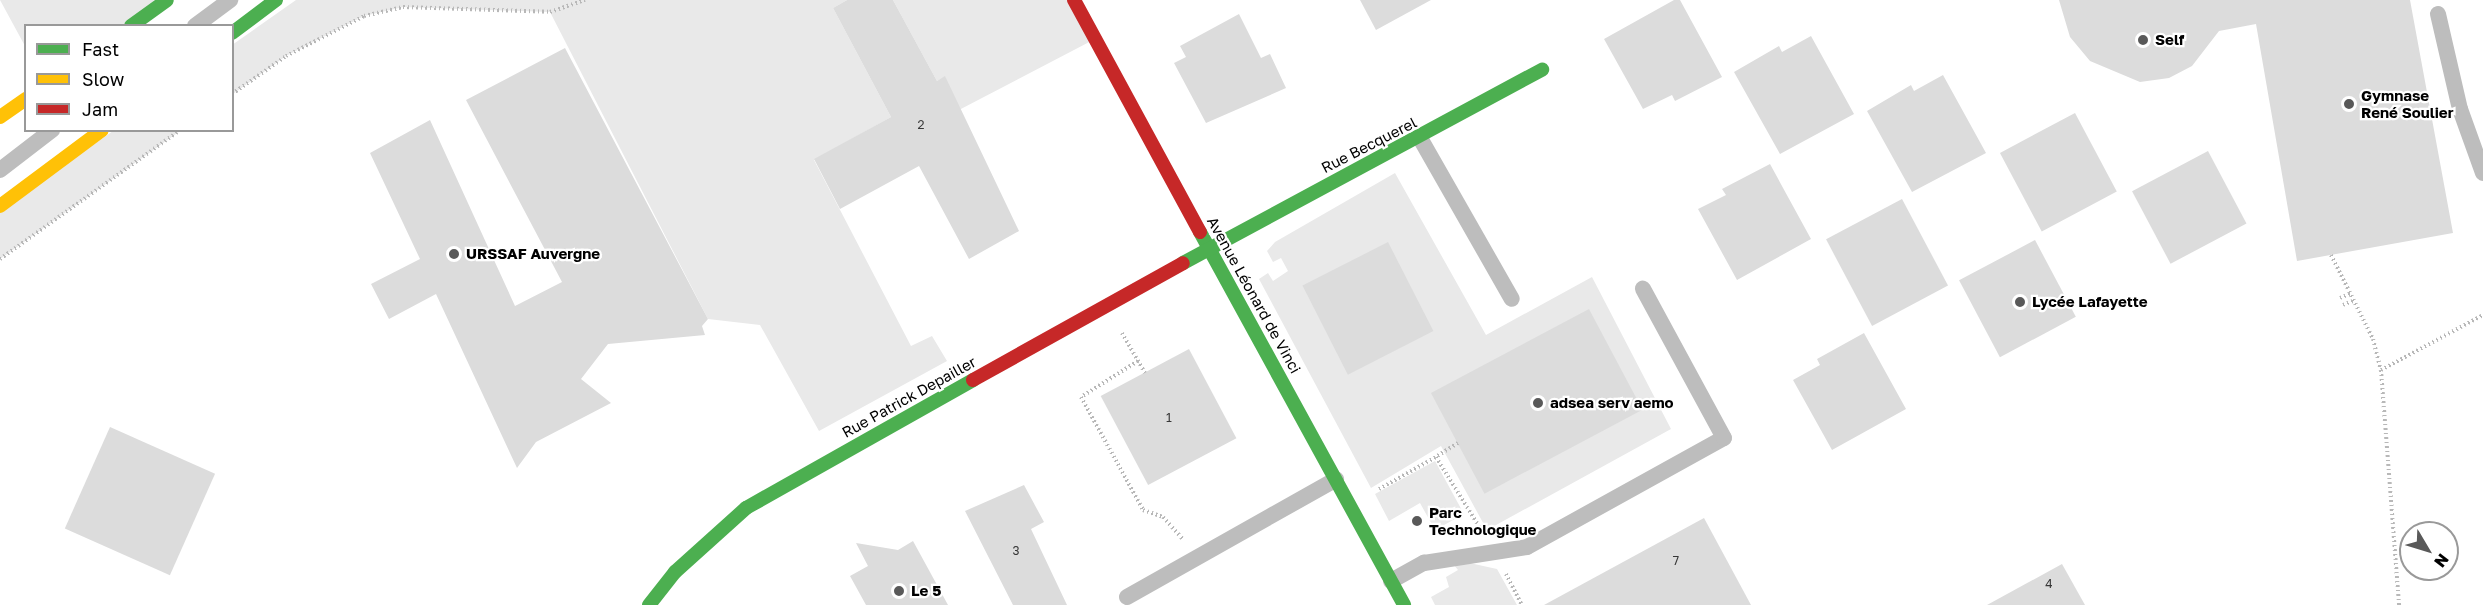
<!DOCTYPE html>
<html>
<head>
<meta charset="utf-8">
<style>
  body { margin:0 }
  #map { position:relative; width:2483px; height:605px; overflow:hidden; background:#fff; font-family:"Golos Text",sans-serif }
  div>[style] { position:absolute }
  .green>* { inset:0; background:#e9e9e9 }
  .building>* { inset:0; background:#dcdcdc; transform-origin:0 0 }
  .path>* { height:4px; margin-top:-2px; transform-origin:0; background:repeating-linear-gradient(90deg,#b8b8b8 0 1.5px,transparent 0 4.5px) }
  .lane>* { height:16px; margin:-8px; padding:0 8px; transform-origin:8px; border-radius:8px; background:#bdbdbd }
  .fast>* { height:14px; margin:-7px; padding:0 7px; transform-origin:7px; border-radius:7px; background:#4caf50 }
  .slow>* { height:14px; margin:-7px; padding:0 7px; transform-origin:7px; border-radius:7px; background:#ffc107 }
  .jam>* { height:14px; margin:-7px; padding:0 7px; transform-origin:7px; border-radius:7px; background:#c62828 }
  .dots>* { width:16px; height:16px; translate:-50% -50%; box-sizing:border-box; border:3px solid #fff; border-radius:50% }
  span { translate:-50% -50%; white-space:nowrap; text-align:center; line-height:1.15; -webkit-text-stroke:4.5px #fff; paint-order:stroke }
  .number-label { font-size:12px; color:#373737 }
  .number-label span { -webkit-text-stroke-width:0 }
  .poi-label { font-size:15px; color:#000; font-weight:700 }
  .left { translate:0 -50%; text-align:left }
  .street-label { font-size:15px; color:#000 }
  .legend { position:absolute; left:24px; top:24px; width:210px; height:108px; box-sizing:border-box; background:#fff; border:2px solid #999; margin:0; padding:8px 10px; list-style:none; font-size:18px; color:#000 }
  .legend li { display:flex; align-items:center; gap:12px; height:30px }
  .legend b { width:30px; border:2px solid #999 }
  .north { position:absolute; left:2399px; top:521px; width:60px; height:60px; box-sizing:border-box; background:#fff; border:2px solid #999; border-radius:50%; rotate:128deg; font-size:16px; font-weight:700; line-height:24px; text-align:center; color:#000 }
  .north::after { content:''; display:block; margin:auto; width:21px; height:27px; background:#595959; clip-path:polygon(50% 0,100% 100%,50% 72%,0 100%) }
</style>
</head>
<body>
<div id="map">
  <div class="green">
    <div style="clip-path:polygon(0 0,168px 0,134px 25px,26px 26px,25px 46px)"></div>
    <div style="clip-path:polygon(296px 0,847px 0,833px 8px,891px 117px,814px 160px,911px 346px,932px 336px,947px 361px,819px 431px,760px 325px,708px 319px,550px 12px,403px 7px,364px 16px,286px 56px,233px 94px,232px 45px)"></div>
    <div style="clip-path:polygon(893px 0,1074px 0,1095px 39px,957px 111px,945px 77px,937px 81px)"></div>
    <div style="clip-path:polygon(113px 131px,180px 131px,0 259px,0 211px)"></div>
    <div style="clip-path:polygon(1395px 173px,1486px 335px,1592px 277px,1671px 429px,1487px 530px,1441px 446px,1371px 488px,1259px 279px,1268px 273px,1273px 281px,1288px 271px,1281px 258px,1273px 262px,1267px 251px,1275px 242px)"></div>
    <div style="clip-path:polygon(1435px 461px,1464px 514px,1435px 530px,1420px 503px,1389px 521px,1375px 494px)"></div>
    <div style="clip-path:polygon(1465px 562px,1497px 569px,1517px 605px,1435px 605px,1431px 597px,1449px 587px,1446px 577px,1458px 570px,1454px 565px)"></div>
  </div>
  <div class="building">
    <div style="clip-path:polygon(847px 0,893px 0,937px 81px,945px 76px,1019px 231px,969px 259px,919px 166px,840px 209px,814px 159px,891px 117px,833px 8px)"></div>
    <div style="clip-path:polygon(1360px 0,1431px 0,1376px 30px)"></div>
    <div style="clip-path:polygon(1674px 0,1680px 0,1722px 77px,1675px 101px,1672px 95px,1643px 109px,1604px 39px)"></div>
    <div style="clip-path:polygon(2059px 0,2410px 0,2453px 233px,2297px 261px,2256px 24px,2219px 31px,2192px 66px,2169px 78px,2140px 82px,2090px 61px,2070px 37px)"></div>
    <div style="clip-path:polygon(1239px 14px,1261px 58px,1270px 54px,1286px 88px,1206px 123px,1174px 63px,1186px 57px,1180px 46px)"></div>
    <div style="clip-path:polygon(1811px 36px,1854px 114px,1780px 154px,1734px 72px,1779px 46px,1782px 52px)"></div>
    <div style="clip-path:polygon(565px 48px,708px 319px,702px 326px,705px 335px,608px 344px,581px 379px,611px 403px,536px 442px,517px 468px,436px 294px,389px 319px,371px 284px,420px 259px,370px 153px,430px 120px,515px 306px,562px 282px,466px 100px)"></div>
    <div style="clip-path:polygon(1943px 75px,1986px 153px,1912px 192px,1867px 111px,1911px 85px,1914px 91px)"></div>
    <div style="left:2075px;top:113px;width:89px;height:85px;rotate:62deg"></div>
    <div style="left:2208px;top:151px;width:82px;height:86px;rotate:62deg"></div>
    <div style="clip-path:polygon(1770px 164px,1811px 239px,1737px 280px,1698px 209px,1726px 195px,1722px 189px)"></div>
    <div style="left:1902px;top:199px;width:98px;height:86px;rotate:62deg"></div>
    <div style="left:2035px;top:240px;width:87px;height:86px;rotate:62deg"></div>
    <div style="left:1388px;top:242px;width:100px;height:96px;rotate:63deg"></div>
    <div style="left:1589px;top:309px;width:114px;height:179px;rotate:62deg"></div>
    <div style="clip-path:polygon(1864px 333px,1906px 409px,1832px 450px,1793px 380px,1820px 365px,1817px 359px)"></div>
    <div style="left:1189px;top:349px;width:101px;height:100px;rotate:62deg"></div>
    <div style="left:110px;top:427px;width:115px;height:111px;rotate:24deg"></div>
    <div style="clip-path:polygon(1024px 485px,1044px 522px,1031px 529px,1067px 605px,1013px 605px,965px 511px)"></div>
    <div style="clip-path:polygon(1704px 518px,1751px 605px,1544px 605px)"></div>
    <div style="clip-path:polygon(913px 541px,948px 605px,866px 605px,850px 576px,868px 566px,856px 543px,898px 550px)"></div>
    <div style="clip-path:polygon(2062px 564px,2085px 605px,1987px 605px)"></div>
  </div>
  <div class="path">
    <div style="left:232px;top:94px;width:66px;rotate:-35.1deg"></div>
    <div style="left:286px;top:56px;width:88px;rotate:-27.1deg"></div>
    <div style="left:364px;top:16px;width:40px;rotate:-13deg"></div>
    <div style="left:403px;top:7px;width:147px;rotate:1.9deg"></div>
    <div style="left:550px;top:12px;width:37px;rotate:-19deg"></div>
    <div style="left:2331px;top:255px;width:94px;rotate:63.4deg"></div>
    <div style="left:2373px;top:339px;width:32px;rotate:76deg"></div>
    <div style="left:2381px;top:370px;width:236px;rotate:85.6deg"></div>
    <div style="left:0;top:259px;width:221px;rotate:-35.6deg"></div>
    <div style="left:2340px;top:298px;width:11px;rotate:-22deg"></div>
    <div style="left:2343px;top:305px;width:11px;rotate:-22deg"></div>
    <div style="left:1122px;top:333px;width:46px;rotate:60.1deg"></div>
    <div style="left:1138px;top:361px;width:67px;rotate:147.7deg"></div>
    <div style="left:1081px;top:397px;width:129px;rotate:61.2deg"></div>
    <div style="left:1143px;top:510px;width:21px;rotate:19deg"></div>
    <div style="left:1163px;top:517px;width:30px;rotate:48deg"></div>
    <div style="left:2381px;top:370px;width:116px;rotate:-28.3deg"></div>
    <div style="left:1458px;top:443px;width:26px;rotate:148deg"></div>
    <div style="left:1436px;top:457px;width:84px;rotate:58.2deg"></div>
    <div style="left:1379px;top:489px;width:65px;rotate:-29.3deg"></div>
    <div style="left:1506px;top:574px;width:35px;rotate:63deg"></div>
  </div>
  <div class="lane">
    <div style="left:2438px;top:14px;width:98px;rotate:77deg"></div>
    <div style="left:2460px;top:109px;width:68px;rotate:70.2deg"></div>
    <div style="left:195px;top:26px;width:44px;rotate:-36.6deg"></div>
    <div style="left:1420px;top:138px;width:185px;rotate:60.3deg"></div>
    <div style="left:0;top:170px;width:66px;rotate:-37.6deg"></div>
    <div style="left:1391px;top:581px;width:38px;rotate:-29deg"></div>
    <div style="left:1424px;top:563px;width:104px;rotate:-8.8deg"></div>
    <div style="left:1527px;top:547px;width:225px;rotate:-29deg"></div>
    <div style="left:1724px;top:438px;width:170px;rotate:-118.5deg"></div>
    <div style="left:1127px;top:597px;width:240px;rotate:-29.4deg"></div>
  </div>
  <div class="fast">
    <div style="left:131px;top:26px;width:44px;rotate:-35.8deg"></div>
    <div style="left:232px;top:33px;width:55px;rotate:-36.9deg"></div>
    <div style="left:1200px;top:232px;width:425px;rotate:61.3deg"></div>
    <div style="left:1183px;top:263px;width:408px;rotate:-28.3deg"></div>
    <div style="left:649px;top:605px;width:42px;rotate:-51.8deg"></div>
    <div style="left:675px;top:572px;width:96px;rotate:-42deg"></div>
    <div style="left:746px;top:508px;width:261px;rotate:-29.4deg"></div>
  </div>
  <div class="slow">
    <div style="left:0;top:117px;width:32px;rotate:-35deg"></div>
    <div style="left:0;top:206px;width:127px;rotate:-36.7deg"></div>
  </div>
  <div class="jam">
    <div style="left:1074px;top:0;width:264px;rotate:61.5deg"></div>
    <div style="left:973px;top:380px;width:240px;rotate:-29.1deg"></div>
  </div>
  <div class="dots">
    <div style="left:2143px;top:40px;background:#595959"></div>
    <div style="left:2349px;top:104px;background:#595959"></div>
    <div style="left:454px;top:254px;background:#595959"></div>
    <div style="left:2020px;top:302px;background:#595959"></div>
    <div style="left:1538px;top:403px;background:#595959"></div>
    <div style="left:1417px;top:521px;background:#595959"></div>
    <div style="left:899px;top:591px;background:#595959"></div>
  </div>
  <div class="number-label">
    <span style="left:921px;top:125px">2</span>
    <span style="left:1169px;top:418px">1</span>
    <span style="left:1016px;top:551px">3</span>
    <span style="left:1676px;top:561px">7</span>
    <span style="left:2049px;top:584px">4</span>
  </div>
  <div class="poi-label">
    <span class="left" style="left:2155px;top:40px">Self</span>
    <span class="left" style="left:2361px;top:104px">Gymnase<br>René Soulier</span>
    <span class="left" style="left:466px;top:254px">URSSAF Auvergne</span>
    <span class="left" style="left:2032px;top:302px">Lycée Lafayette</span>
    <span class="left" style="left:1550px;top:403px">adsea serv aemo</span>
    <span class="left" style="left:1429px;top:521px">Parc<br>Technologique</span>
    <span class="left" style="left:911px;top:591px">Le 5</span>
  </div>
  <div class="street-label">
    <span style="left:1369px;top:145px;rotate:-27deg">Rue Becquerel</span>
    <span style="left:1254px;top:295px;rotate:61deg">Avenue Léonard de Vinci</span>
    <span style="left:909px;top:397px;rotate:-29deg">Rue Patrick Depailler</span>
  </div>
  <ul class="legend">
  <li><b style="height:8px;background:#4caf50"></b>Fast</li>
  <li><b style="height:8px;background:#ffc107"></b>Slow</li>
  <li><b style="height:8px;background:#c62828"></b>Jam</li>
  </ul>
  <div class="north">N</div>
</div>
</body>
</html>
